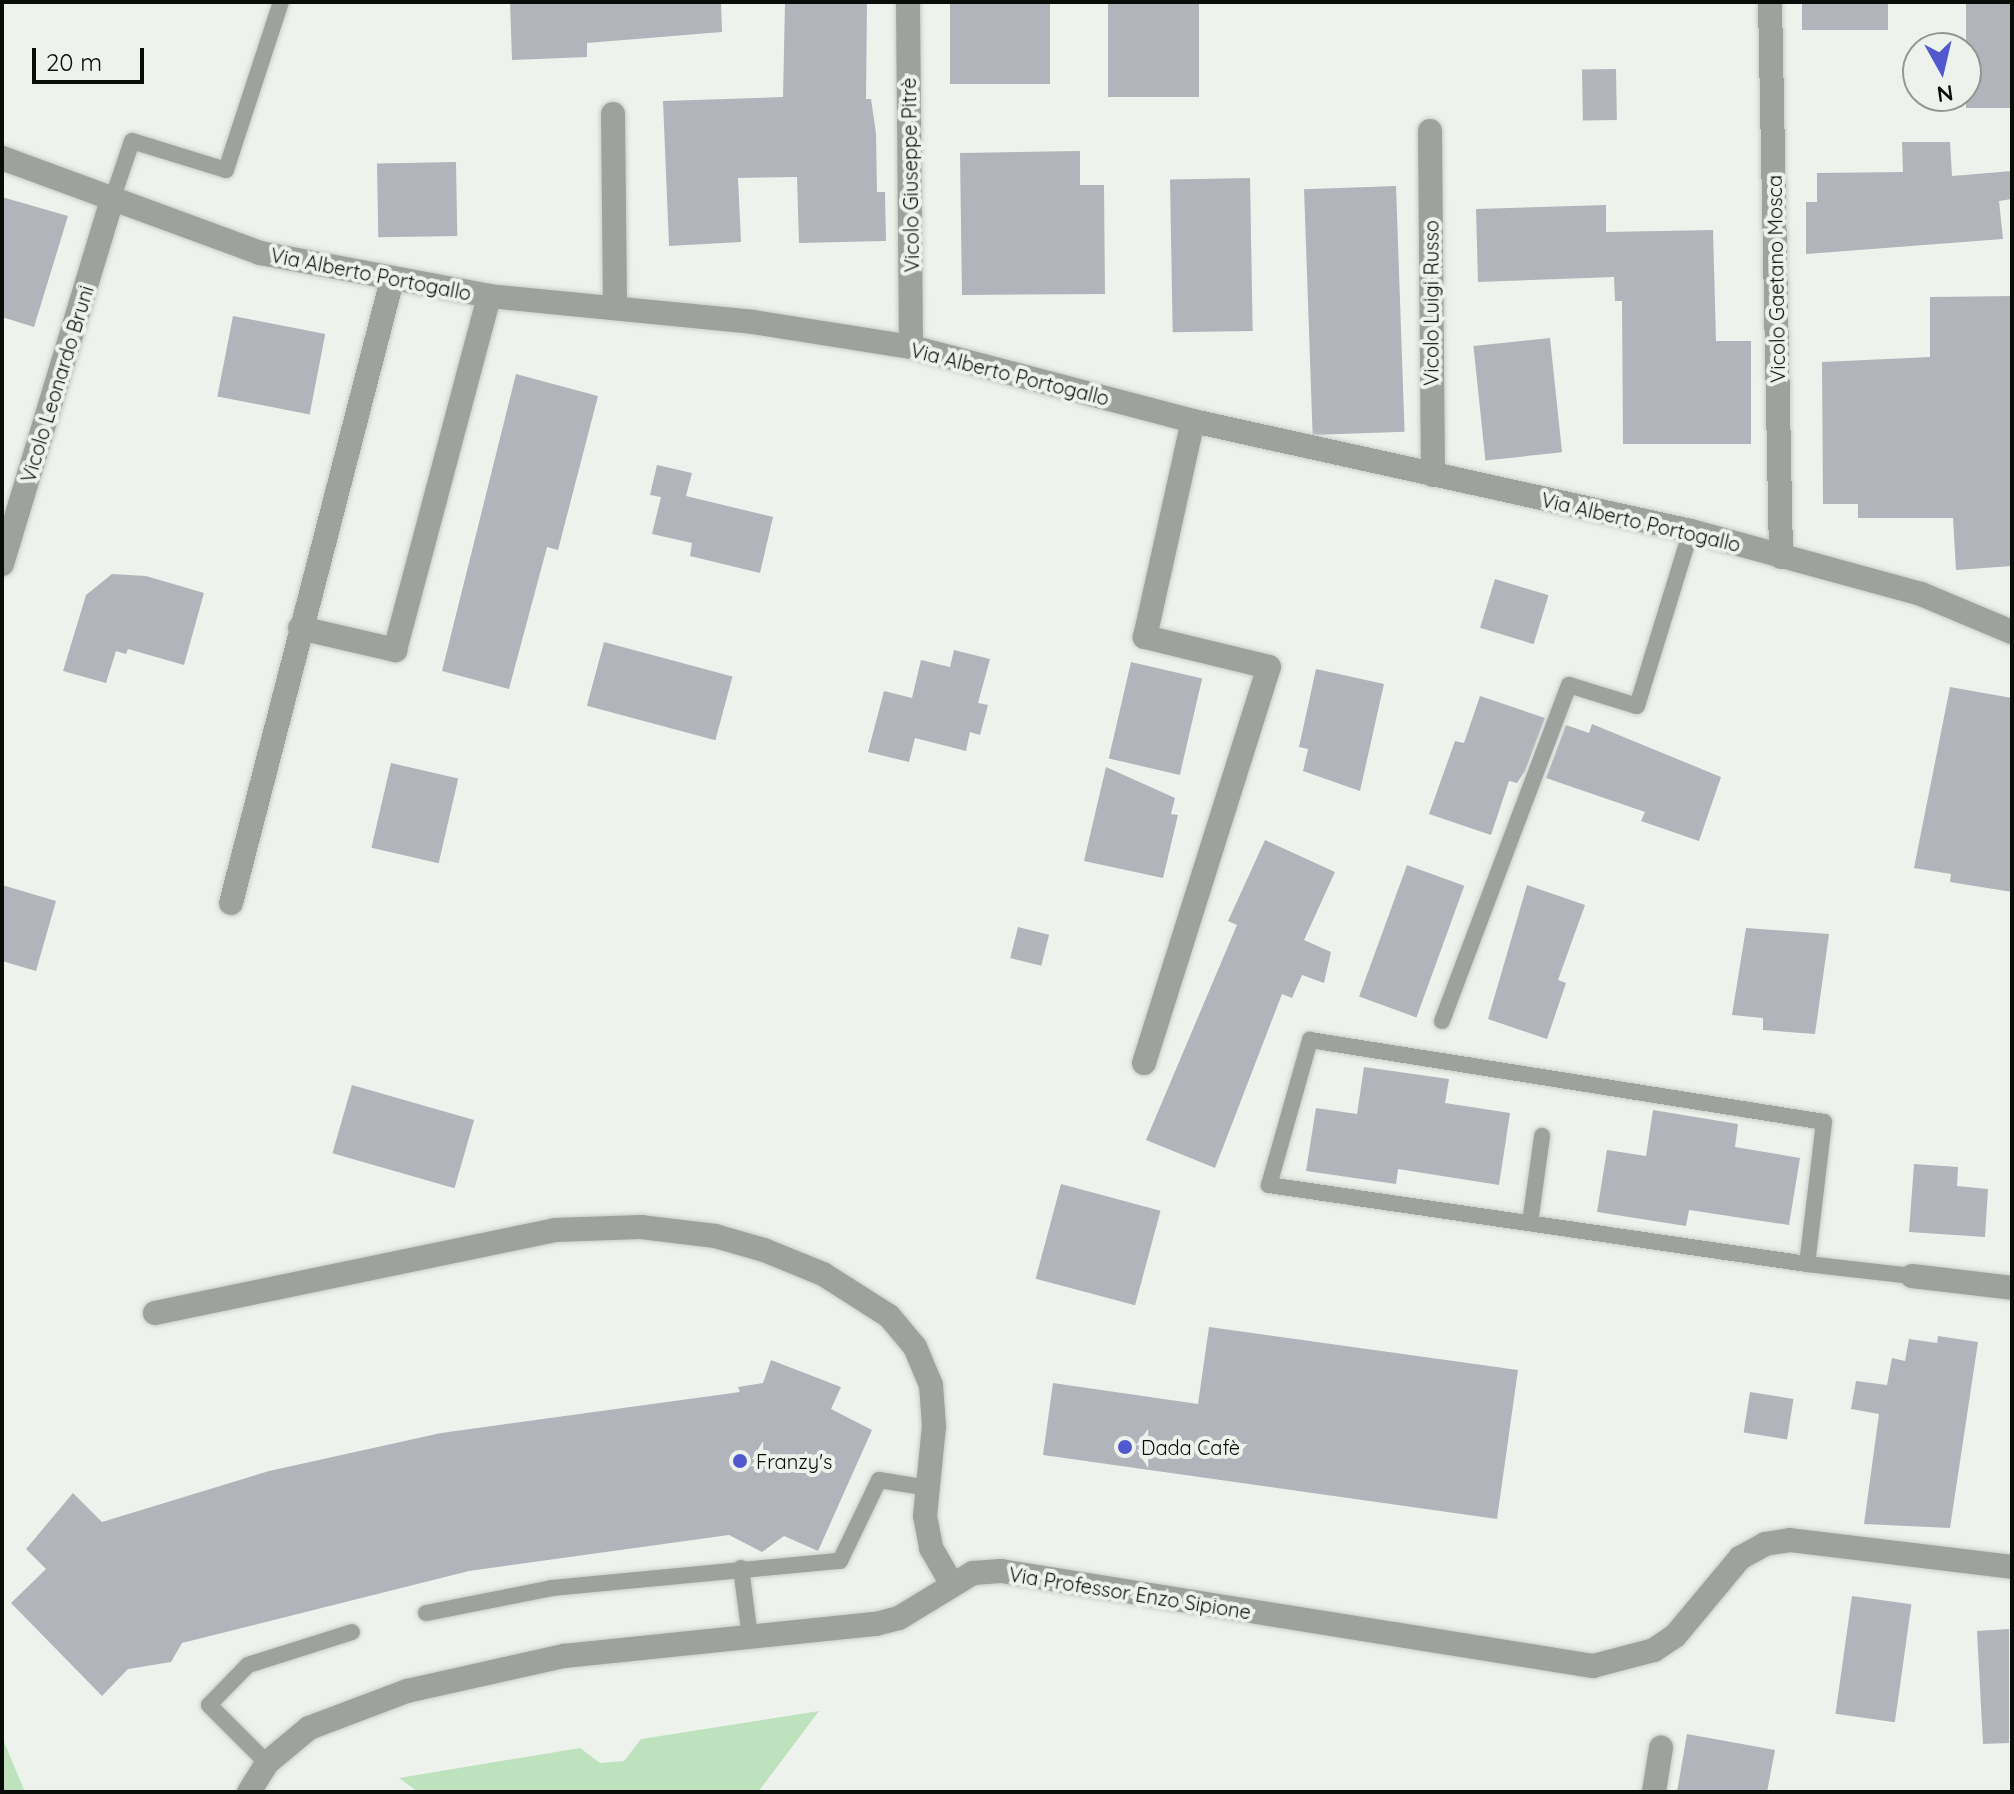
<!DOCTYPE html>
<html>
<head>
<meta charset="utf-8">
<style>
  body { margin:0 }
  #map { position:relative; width:2014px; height:1794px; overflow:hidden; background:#edf3ec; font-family:Quicksand,sans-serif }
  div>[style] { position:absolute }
  .green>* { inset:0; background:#bee2bd }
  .building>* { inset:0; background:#b2b4bb; transform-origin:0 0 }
  .roads { filter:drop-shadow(0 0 2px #c9cec8) drop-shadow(0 0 2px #c9cec8) }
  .lane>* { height:16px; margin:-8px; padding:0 8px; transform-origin:8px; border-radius:8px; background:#9ea19e }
  .street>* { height:24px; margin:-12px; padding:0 12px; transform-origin:12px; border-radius:12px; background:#9ea19e }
  .dots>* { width:22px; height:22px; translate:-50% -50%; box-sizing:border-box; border:4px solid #edf3ec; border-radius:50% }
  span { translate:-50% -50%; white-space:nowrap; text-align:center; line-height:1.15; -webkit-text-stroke:8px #edf3ec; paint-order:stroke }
  .street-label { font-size:20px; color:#0a0c0a }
  .poi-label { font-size:20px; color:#0a0c0a }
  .left { translate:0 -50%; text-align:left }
  .frame { position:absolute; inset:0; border:4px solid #0a0c0a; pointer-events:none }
  .north { position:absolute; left:1902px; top:32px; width:80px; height:80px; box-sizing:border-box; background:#edf3ec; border:2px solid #929792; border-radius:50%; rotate:172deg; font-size:22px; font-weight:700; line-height:32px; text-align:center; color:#0a0c0a }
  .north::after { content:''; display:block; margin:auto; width:28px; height:36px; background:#5259cf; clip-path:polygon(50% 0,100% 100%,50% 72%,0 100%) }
  .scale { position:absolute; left:32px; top:48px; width:112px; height:36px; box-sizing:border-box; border:4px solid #0a0c0a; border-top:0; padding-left:10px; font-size:24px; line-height:28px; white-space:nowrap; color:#0a0c0a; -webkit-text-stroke:6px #edf3ec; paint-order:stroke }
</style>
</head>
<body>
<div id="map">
  <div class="green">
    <div style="clip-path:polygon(819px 1711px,758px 1792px,418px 1792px,399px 1778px,580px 1748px,600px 1763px,624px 1761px,641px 1739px)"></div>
    <div style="clip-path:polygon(2px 1737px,25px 1792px,2px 1792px)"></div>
  </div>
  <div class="building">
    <div style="clip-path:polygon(510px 2px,721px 2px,722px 32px,587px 43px,587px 57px,512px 60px)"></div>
    <div style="clip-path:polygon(785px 2px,867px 2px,866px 99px,871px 99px,876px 133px,877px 192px,885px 192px,886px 241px,799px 243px,797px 177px,738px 178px,741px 242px,669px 246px,663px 101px,783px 97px)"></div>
    <div style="left:950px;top:2px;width:100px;height:82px"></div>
    <div style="left:1108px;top:2px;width:91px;height:95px"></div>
    <div style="left:1802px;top:2px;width:86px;height:28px"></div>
    <div style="left:1966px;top:2px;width:46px;height:106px"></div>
    <div style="left:1616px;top:69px;width:51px;height:34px;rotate:89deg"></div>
    <div style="clip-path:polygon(1902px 142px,1950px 142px,1952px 176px,2012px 171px,2012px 199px,1999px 201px,2003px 239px,1806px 254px,1806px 202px,1817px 202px,1817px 173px,1903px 172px)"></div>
    <div style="clip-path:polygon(1080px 151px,1080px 185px,1104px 185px,1105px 294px,962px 295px,960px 153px)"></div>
    <div style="left:456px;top:162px;width:74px;height:79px;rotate:89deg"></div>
    <div style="left:1250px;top:178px;width:153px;height:80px;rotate:89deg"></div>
    <div style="left:1396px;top:186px;width:246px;height:92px;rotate:88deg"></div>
    <div style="clip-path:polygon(2px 197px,68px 216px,34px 327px,2px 317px)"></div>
    <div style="clip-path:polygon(1606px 205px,1606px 232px,1713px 230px,1716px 341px,1751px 341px,1751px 444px,1623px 444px,1622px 301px,1615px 301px,1614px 277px,1478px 282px,1476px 209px)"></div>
    <div style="clip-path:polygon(2012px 296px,2012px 566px,1956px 570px,1953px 518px,1858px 518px,1858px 504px,1823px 504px,1822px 362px,1930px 357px,1930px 297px)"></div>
    <div style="left:233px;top:316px;width:94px;height:82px;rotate:11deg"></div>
    <div style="left:1550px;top:338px;width:115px;height:77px;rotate:84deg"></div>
    <div style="clip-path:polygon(516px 374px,598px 396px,558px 550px,547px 547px,509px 689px,442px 671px)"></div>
    <div style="clip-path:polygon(657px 465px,692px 473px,686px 496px,773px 517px,760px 573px,690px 556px,692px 543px,652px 534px,661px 497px,650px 495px)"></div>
    <div style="clip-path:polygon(112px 574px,146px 576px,204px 593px,184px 665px,128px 649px,126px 654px,116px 651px,106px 683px,63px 671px,86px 595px)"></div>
    <div style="left:1495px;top:579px;width:56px;height:51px;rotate:17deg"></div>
    <div style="left:604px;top:642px;width:133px;height:66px;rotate:15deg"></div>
    <div style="clip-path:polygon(954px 650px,990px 659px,978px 703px,988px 705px,980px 735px,970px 732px,966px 751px,915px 738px,909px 762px,868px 752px,884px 691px,912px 698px,921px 660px,950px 667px)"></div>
    <div style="left:1131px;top:662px;width:73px;height:99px;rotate:13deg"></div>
    <div style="clip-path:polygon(1316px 669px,1384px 684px,1360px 791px,1303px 771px,1308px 749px,1299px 747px)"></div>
    <div style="clip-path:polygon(1950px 687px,2012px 698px,2012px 892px,1950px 882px,1951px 874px,1914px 868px)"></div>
    <div style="clip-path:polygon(1480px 696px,1545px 718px,1525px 771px,1517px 783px,1509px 781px,1491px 835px,1429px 814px,1455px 741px,1464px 743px)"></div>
    <div style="clip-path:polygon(1592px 724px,1721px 777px,1699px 841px,1641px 821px,1645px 812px,1546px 778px,1566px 725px,1589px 733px)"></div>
    <div style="left:391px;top:763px;width:69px;height:87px;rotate:13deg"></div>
    <div style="clip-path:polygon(1106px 767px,1175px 798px,1171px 814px,1178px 815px,1163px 878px,1084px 861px)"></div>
    <div style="clip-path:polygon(1265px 840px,1335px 872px,1304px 940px,1331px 952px,1324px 983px,1302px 975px,1292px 998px,1282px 994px,1215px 1168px,1146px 1140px,1237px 925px,1228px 921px)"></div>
    <div style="left:1407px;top:865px;width:61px;height:140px;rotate:20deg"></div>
    <div style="clip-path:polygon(2px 885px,56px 901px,36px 971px,2px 961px)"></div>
    <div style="clip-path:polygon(1527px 885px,1585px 905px,1558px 980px,1566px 983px,1547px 1039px,1488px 1019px)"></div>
    <div style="left:1018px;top:927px;width:32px;height:32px;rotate:14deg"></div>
    <div style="clip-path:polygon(1746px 928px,1829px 934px,1815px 1034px,1763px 1030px,1763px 1018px,1732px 1015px)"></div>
    <div style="clip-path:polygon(1364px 1067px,1449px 1079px,1445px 1103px,1510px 1113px,1499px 1185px,1398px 1169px,1396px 1184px,1306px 1171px,1316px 1108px,1357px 1114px)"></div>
    <div style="left:352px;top:1085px;width:127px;height:71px;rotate:16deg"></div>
    <div style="clip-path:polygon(1653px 1110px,1738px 1124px,1735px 1147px,1800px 1158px,1789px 1225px,1689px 1210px,1686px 1226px,1597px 1212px,1607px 1150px,1646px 1156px)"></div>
    <div style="clip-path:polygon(1914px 1164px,1958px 1167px,1957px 1186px,1988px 1189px,1985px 1237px,1909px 1232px)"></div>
    <div style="left:1061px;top:1184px;width:103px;height:98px;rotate:15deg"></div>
    <div style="clip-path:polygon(1209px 1327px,1518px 1370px,1497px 1519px,1043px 1455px,1053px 1383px,1198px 1404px)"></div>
    <div style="clip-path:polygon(1938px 1336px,1978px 1342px,1950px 1528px,1864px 1524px,1879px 1414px,1851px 1409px,1856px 1381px,1887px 1385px,1892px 1358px,1905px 1361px,1909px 1339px,1937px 1343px)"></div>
    <div style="clip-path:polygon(771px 1360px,841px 1387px,831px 1409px,872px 1430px,818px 1551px,784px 1536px,762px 1552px,729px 1535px,469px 1571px,182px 1643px,171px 1662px,128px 1669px,102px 1696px,11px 1603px,46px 1569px,26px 1549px,73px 1493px,102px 1522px,269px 1471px,441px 1433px,740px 1392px,738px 1387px,763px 1383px)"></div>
    <div style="left:1750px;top:1392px;width:44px;height:41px;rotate:9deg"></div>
    <div style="left:1852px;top:1596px;width:60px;height:119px;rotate:8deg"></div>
    <div style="clip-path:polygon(2009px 1629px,2009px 1743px,1983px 1744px,1977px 1631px)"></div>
    <div style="clip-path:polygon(1687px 1734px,1775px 1750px,1767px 1792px,1677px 1792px)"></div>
  </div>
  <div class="roads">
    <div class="lane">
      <div style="left:111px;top:203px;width:65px;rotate:-71.3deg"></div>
      <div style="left:132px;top:141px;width:98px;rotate:17.1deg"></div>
      <div style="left:226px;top:170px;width:177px;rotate:-71.9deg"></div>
      <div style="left:1442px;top:1021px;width:359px;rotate:-69.3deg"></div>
      <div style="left:1569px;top:685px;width:71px;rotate:17.2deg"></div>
      <div style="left:1637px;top:706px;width:183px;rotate:-72.9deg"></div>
      <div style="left:1310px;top:1040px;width:520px;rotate:9.06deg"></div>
      <div style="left:1824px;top:1122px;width:143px;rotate:96.8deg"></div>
      <div style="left:1807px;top:1264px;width:544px;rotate:-171.65deg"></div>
      <div style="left:1269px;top:1185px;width:151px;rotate:-74.2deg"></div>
      <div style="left:1530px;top:1223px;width:88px;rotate:-82.1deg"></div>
      <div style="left:1807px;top:1264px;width:106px;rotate:6.5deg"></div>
      <div style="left:741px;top:1568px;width:70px;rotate:82.6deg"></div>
      <div style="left:426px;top:1613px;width:128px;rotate:-11.2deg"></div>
      <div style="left:552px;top:1588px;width:289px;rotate:-5.4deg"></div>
      <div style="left:840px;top:1561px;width:90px;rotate:-64.3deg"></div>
      <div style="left:879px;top:1480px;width:51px;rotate:9.1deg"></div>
      <div style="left:267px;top:1763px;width:82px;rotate:-135deg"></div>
      <div style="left:209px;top:1705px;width:56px;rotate:-45.7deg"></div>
      <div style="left:248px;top:1665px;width:109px;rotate:-17.6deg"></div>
    </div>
    <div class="street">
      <div style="left:908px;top:2px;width:345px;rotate:89.5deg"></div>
      <div style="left:1770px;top:2px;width:555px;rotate:88.86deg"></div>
      <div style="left:613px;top:114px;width:193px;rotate:89.4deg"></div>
      <div style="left:1430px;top:131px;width:344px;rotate:89.5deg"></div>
      <div style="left:2px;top:158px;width:275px;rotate:20.2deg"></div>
      <div style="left:260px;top:253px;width:233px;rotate:10.6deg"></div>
      <div style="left:489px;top:296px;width:265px;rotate:5.6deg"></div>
      <div style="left:753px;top:322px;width:160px;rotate:9deg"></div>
      <div style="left:911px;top:347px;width:292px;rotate:14.7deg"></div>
      <div style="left:1193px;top:421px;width:510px;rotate:12.46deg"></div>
      <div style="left:1691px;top:531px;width:238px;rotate:15.3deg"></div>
      <div style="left:1921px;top:594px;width:99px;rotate:22.7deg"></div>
      <div style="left:2px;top:564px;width:377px;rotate:-73.2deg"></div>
      <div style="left:300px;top:628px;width:98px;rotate:13deg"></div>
      <div style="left:395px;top:650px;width:366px;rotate:-75.1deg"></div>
      <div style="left:231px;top:903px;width:643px;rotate:-75.51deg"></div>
      <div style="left:1144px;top:1063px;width:415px;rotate:-72.5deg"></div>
      <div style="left:1269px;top:667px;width:128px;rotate:-166.4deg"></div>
      <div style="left:1145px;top:637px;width:221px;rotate:-77.5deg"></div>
      <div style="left:1912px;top:1276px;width:101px;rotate:6.8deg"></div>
      <div style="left:155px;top:1313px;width:409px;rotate:-11.7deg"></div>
      <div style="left:555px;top:1230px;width:86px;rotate:-2deg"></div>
      <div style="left:641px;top:1227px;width:75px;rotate:6.9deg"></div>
      <div style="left:715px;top:1236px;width:51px;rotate:15.9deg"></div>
      <div style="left:764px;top:1250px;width:64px;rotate:22.1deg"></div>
      <div style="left:823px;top:1274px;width:78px;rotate:32.5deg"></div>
      <div style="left:889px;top:1316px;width:40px;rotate:50deg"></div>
      <div style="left:915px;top:1347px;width:41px;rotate:67.2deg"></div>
      <div style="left:931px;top:1385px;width:41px;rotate:85.8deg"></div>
      <div style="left:934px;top:1426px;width:90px;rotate:95.7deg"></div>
      <div style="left:925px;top:1516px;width:33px;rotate:79deg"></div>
      <div style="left:931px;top:1548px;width:39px;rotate:60deg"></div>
      <div style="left:249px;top:1792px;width:34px;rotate:-58deg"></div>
      <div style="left:267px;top:1763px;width:55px;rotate:-39.8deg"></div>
      <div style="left:309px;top:1728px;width:105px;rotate:-20.7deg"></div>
      <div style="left:407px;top:1691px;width:161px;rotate:-12.6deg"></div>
      <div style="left:564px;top:1656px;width:314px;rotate:-5.9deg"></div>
      <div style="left:876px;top:1624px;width:24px;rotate:-15deg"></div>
      <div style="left:899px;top:1618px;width:87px;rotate:-31.3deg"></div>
      <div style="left:973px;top:1573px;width:28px;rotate:-4deg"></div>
      <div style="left:1001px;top:1571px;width:600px;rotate:9.12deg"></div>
      <div style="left:1593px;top:1666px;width:63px;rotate:-14.7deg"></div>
      <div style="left:1654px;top:1650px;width:25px;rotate:-34deg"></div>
      <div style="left:1675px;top:1636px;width:102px;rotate:-50.2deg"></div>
      <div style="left:1740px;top:1558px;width:29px;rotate:-29deg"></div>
      <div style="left:1765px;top:1544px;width:25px;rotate:-9deg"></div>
      <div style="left:1790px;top:1540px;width:224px;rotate:6.9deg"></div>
      <div style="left:1654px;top:1792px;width:45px;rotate:-81deg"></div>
    </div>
  </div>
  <div class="dots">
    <div style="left:1125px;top:1447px;background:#5259cf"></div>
    <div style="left:740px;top:1461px;background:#5259cf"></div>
  </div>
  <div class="street-label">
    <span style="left:910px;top:175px;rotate:-91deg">Vicolo Giuseppe Pitrè</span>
    <span style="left:371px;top:274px;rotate:11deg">Via Alberto Portogallo</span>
    <span style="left:1776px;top:279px;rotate:-91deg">Vicolo Gaetano Mosca</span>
    <span style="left:1431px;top:303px;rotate:-90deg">Vicolo Luigi Russo</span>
    <span style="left:1010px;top:374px;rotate:14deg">Via Alberto Portogallo</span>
    <span style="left:57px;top:384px;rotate:-73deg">Vicolo Leonardo Bruni</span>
    <span style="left:1641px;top:522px;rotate:13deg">Via Alberto Portogallo</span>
    <span style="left:1130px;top:1593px;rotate:9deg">Via Professor Enzo Sipione</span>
  </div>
  <div class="poi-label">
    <span class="left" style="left:1141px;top:1447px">Dada Cafè</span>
    <span class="left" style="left:756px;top:1461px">Franzy's</span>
  </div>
  <div class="frame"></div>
  <div class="north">N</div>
  <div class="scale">20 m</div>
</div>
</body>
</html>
